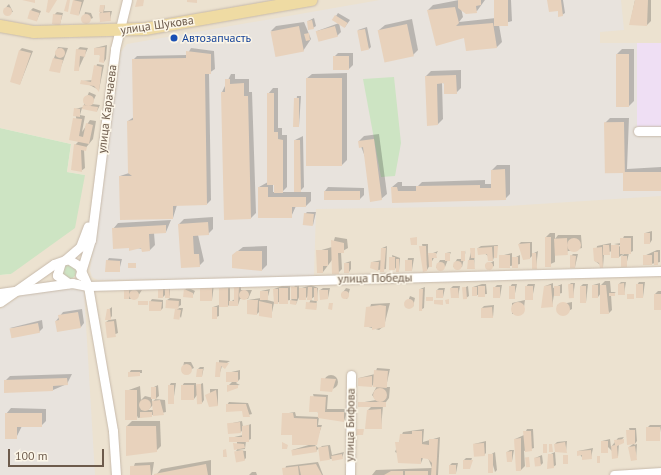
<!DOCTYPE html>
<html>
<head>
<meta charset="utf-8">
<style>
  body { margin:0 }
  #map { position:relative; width:661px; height:475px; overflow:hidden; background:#f8f2e2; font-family:"PT Sans",sans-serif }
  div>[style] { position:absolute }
  .residential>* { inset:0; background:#ece2d0 }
  .industrial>* { inset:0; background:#e8e3dd }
  .education>* { inset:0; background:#efdff4; transform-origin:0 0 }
  .green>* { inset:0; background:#cde4c3 }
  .round { border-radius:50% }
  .shadow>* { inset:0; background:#0003; transform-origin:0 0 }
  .building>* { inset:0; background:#e8d2bc; transform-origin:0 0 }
  .roads { filter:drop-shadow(0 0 1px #c7baab) drop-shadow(0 0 1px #c7baab) }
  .minor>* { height:9px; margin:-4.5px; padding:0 4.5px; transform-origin:4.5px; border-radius:4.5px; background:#fff }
  .major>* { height:12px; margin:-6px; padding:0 6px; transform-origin:6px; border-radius:6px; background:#efdba3 }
  .dots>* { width:11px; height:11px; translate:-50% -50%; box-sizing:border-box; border:2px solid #fcf6e8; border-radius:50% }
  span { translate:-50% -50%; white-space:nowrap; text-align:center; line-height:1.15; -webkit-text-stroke:3px #fcf6e8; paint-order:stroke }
  .street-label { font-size:12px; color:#6d5b4c }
  .transit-label { font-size:12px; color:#164399 }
  .left { translate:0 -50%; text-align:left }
  .scale { position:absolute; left:8px; top:449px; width:96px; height:18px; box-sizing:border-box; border:2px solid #6d5b4c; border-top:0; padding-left:5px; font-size:12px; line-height:14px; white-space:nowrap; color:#6d5b4c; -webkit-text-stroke:3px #fcf6e8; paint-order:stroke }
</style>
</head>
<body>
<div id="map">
  <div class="residential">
    <div style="clip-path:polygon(0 0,661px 0,661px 475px,0 475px,0 275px,11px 274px,85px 175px,67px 172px,71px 144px,0 128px)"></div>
  </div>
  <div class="industrial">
    <div style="clip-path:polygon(380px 0,621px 0,624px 30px,600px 32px,600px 43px,637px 43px,640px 128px,661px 128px,661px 196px,507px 206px,316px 209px,314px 277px,98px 280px,92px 277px,90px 270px,121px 52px,127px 44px)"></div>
    <div style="clip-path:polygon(76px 287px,84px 291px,95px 475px,0 475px,0 309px,24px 294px)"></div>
  </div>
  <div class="education">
    <div style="left:637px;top:43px;width:24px;height:86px"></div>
  </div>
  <div class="green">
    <div style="clip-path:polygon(394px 77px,401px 143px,395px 176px,381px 177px,363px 79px)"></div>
    <div style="clip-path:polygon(0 128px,71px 144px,67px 172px,85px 175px,75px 228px,11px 274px,0 275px)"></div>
    <div class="round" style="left:62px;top:265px;width:14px;height:14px"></div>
  </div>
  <div class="shadow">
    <div style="clip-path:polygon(74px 0,84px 0,79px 15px)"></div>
    <div style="clip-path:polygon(459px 0,485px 0,477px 11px,461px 8px,463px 17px,459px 22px,496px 18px,495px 0,511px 0,512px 21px,499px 25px,502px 42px,497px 47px,464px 37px,428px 10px,433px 5px)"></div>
    <div style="clip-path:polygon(548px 0,563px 0,565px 13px,562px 15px)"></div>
    <div style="clip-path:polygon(635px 0,651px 0,651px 21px,647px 25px,630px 24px)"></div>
    <div style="clip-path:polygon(9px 4px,13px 12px,4px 13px,7px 6px)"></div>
    <div style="clip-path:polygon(101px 5px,105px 5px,104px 11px,112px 11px,110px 20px,100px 14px)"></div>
    <div style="clip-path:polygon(33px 8px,41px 11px,37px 20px,31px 10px)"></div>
    <div style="clip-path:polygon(57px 12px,63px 13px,60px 24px,54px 15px)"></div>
    <div style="clip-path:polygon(85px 12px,91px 13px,93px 18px,83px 22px)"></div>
    <div style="clip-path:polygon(338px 13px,350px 20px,345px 27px,336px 16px)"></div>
    <div style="clip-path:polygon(314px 18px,316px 26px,313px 28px,308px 21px)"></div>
    <div style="clip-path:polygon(412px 19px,418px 50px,413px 55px,379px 30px,385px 25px)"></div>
    <div style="clip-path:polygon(304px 22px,311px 39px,303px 51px,271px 31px,276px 26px)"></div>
    <div style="clip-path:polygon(339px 23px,341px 32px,337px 36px,317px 31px)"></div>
    <div style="clip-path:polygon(367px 27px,371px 47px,369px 49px,358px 30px)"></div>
    <div style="clip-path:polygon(107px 45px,106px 59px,104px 62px,95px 48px)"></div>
    <div style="clip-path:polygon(58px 47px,68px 48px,59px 72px,54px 58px)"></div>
    <div style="clip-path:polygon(80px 47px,88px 48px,78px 70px,77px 50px)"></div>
    <div style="clip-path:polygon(22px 48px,33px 51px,20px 84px,20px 50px)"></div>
    <div style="clip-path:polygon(191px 48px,214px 51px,215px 69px,209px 73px,211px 200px,207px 204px,177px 205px,173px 218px,121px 219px,120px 176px,129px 173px,128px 121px,134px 117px,133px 60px,137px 56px,187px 55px)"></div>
    <div style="clip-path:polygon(622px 49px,634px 49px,634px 101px,629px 106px,617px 54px)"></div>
    <div style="clip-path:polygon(338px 53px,353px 53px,353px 65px,349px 69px,334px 57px)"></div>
    <div style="clip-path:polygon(97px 64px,104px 65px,99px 90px,82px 81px,93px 80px)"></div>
    <div style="clip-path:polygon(461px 70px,461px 88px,456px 93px,442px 82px,443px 119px,438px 124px,428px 125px,426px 76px,431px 71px)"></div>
    <div style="clip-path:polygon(347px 73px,347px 160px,342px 165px,306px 79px,312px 74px)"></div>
    <div style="clip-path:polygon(231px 74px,235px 74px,235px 79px,249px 79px,249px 92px,252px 92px,256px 213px,251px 218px,222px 92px)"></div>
    <div style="clip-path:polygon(evenodd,273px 88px,278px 88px,278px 128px,282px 128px,282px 135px,287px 135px,287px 187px,282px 192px,295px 192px,295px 140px,303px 136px,304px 187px,299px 192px,311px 192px,311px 201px,306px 206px,296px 206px,291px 217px,259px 217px,259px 187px,268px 182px,268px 94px,273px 88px,273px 184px,275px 184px,275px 192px,273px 192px,273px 184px)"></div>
    <div style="clip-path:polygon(89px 92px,96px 95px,92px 104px,100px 105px,97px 111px,82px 108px,80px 115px,85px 116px,82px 132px,90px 120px,96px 121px,93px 139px,84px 150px,85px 168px,81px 171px,75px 145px,79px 141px,75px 109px,83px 107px)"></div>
    <div style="clip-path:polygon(297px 96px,301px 96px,299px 126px,294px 126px)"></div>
    <div style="clip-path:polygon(610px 118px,629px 118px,627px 169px,661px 167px,661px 190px,624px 174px,627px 172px,606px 172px,605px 123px)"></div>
    <div style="clip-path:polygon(379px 134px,387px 194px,381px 199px,359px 141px,364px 136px)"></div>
    <div style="clip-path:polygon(497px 165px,510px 165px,510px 194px,505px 199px,393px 202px,392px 187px,398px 182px,402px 182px,402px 186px,418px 186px,422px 182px,485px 180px,485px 184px,492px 184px,492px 170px)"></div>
    <div style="clip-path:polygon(328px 187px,364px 188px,364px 195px,360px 199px,325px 191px)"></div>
    <div style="clip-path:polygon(307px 212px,316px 212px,313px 225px,305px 214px)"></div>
    <div style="clip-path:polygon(213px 217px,213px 229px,208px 234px,198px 235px,204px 261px,199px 266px,179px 224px,184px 219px)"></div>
    <div style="clip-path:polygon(171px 220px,166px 232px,154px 233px,155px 245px,150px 250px,130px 247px,113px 229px,118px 223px)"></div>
    <div style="clip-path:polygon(652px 231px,652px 240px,650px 243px,645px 233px)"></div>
    <div style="clip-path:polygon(550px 233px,555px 233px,555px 239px,558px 235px,581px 235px,582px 248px,555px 254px,555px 262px,546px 266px,546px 237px)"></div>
    <div style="clip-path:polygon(624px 236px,633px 236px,633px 251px,629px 253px,626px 266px,622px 256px,625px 253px,619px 257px,612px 251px,604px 254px,603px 267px,595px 261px,597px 246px,611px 243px,611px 247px,624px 246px,614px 244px,621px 243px)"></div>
    <div style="clip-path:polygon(335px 237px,347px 239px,348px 248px,341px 252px,342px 269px,338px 273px,332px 260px,323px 272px,318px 251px,332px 247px)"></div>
    <div style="clip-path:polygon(521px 242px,532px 242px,532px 254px,538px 251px,536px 268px,533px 255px,530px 258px,519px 244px)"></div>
    <div style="clip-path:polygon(422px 244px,428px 244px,428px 255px,438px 251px,427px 270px)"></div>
    <div style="clip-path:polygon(498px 245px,493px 260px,478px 248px,481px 246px)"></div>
    <div style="clip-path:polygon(267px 246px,267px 265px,262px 270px,233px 255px,243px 247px)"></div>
    <div style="clip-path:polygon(387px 246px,386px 269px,378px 270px,372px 262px,382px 260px,382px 248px)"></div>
    <div style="clip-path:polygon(472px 248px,475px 248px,474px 268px,469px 260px)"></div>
    <div style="clip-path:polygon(466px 250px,462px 267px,453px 267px,457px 259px,463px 259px)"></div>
    <div style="clip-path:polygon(657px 250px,660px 250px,660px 262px,651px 264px,644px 256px)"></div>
    <div style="clip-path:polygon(451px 252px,445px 267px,436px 268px,440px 260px,446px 260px,446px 253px)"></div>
    <div style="clip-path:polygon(512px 253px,512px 259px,520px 255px,520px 264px,501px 268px,500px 256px)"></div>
    <div style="clip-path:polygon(573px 254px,578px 254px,575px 267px,571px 256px)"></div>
    <div style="clip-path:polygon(392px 255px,400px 258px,399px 271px,397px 266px,395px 269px)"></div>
    <div style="clip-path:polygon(109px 258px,122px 259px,119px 271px,107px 261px)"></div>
    <div style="clip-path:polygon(408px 258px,414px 258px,412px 270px,406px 270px)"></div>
    <div style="clip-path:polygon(351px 261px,351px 269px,349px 272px,345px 263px)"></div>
    <div style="clip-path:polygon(494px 261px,494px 266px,487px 269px,485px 265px)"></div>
    <div style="clip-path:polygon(605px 281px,610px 281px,611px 292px,616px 292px,611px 295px,612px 310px,609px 313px,601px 293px,598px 297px,593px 285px,600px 283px,600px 286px)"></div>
    <div style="clip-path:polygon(621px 282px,626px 282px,624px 294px,619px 284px)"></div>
    <div style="clip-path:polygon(639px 282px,645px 282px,643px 297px,637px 285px)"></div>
    <div style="clip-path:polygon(553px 283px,553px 288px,562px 284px,562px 293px,554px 295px,552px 306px,545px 286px)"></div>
    <div style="clip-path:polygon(571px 283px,575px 283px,573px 297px,569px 285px)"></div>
    <div style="clip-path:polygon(482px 284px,486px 284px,487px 294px,476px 295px,473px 287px)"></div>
    <div style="clip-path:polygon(512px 284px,517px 284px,514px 298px,510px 287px)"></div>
    <div style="clip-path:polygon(528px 284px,535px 284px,532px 299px,526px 287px)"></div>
    <div style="clip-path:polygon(583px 284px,588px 284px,586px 302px,581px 286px)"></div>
    <div style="clip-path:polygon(131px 285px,131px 290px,134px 288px,142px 290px,136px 299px,129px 299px,125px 287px)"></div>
    <div style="clip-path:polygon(203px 285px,214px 285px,212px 300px)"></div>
    <div style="clip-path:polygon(241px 285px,241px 290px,252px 290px,248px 299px,240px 299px,238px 305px,219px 306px,219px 316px,213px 318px,213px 307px,219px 305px,220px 288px,230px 286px,230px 302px,235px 299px,235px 287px)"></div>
    <div style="clip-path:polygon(evenodd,295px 285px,299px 285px,299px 289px,311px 285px,318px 288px,316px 309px,307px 308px,311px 299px,308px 296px,305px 299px,300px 295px,296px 304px,291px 301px,295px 285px,315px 296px,315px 301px,310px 300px,315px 296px)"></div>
    <div style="clip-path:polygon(497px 285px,502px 285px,500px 297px,494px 288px)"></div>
    <div style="clip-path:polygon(282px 286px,290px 286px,290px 300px,274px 303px,271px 317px,260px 311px,257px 314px,248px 300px,261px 298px,261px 291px,270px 289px,267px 300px,275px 302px,274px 289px)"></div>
    <div style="clip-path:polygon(453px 286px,460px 286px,458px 297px,451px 288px)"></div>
    <div style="clip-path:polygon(468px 286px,469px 296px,466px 298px,464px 288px)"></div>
    <div style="clip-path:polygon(170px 287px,170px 296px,166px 294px,163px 297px,159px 288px)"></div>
    <div style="clip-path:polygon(187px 287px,195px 291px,192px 297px,185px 290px)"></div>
    <div style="clip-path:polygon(425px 287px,424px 308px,420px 310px,420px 289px)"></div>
    <div style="clip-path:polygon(323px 288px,330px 288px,328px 298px,320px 290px)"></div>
    <div style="clip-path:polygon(346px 288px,350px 289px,347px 299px,341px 295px)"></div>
    <div style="clip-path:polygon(439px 288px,445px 288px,443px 297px,437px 290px)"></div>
    <div style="clip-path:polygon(658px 291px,661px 291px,661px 309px,655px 294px)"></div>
    <div style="clip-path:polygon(410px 296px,415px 298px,413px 307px,406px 307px)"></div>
    <div style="clip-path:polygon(170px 298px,181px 299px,181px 305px,178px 307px,167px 300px)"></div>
    <div style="clip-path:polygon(152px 299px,163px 300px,163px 308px,161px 310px,150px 302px)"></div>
    <div style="clip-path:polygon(525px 300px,523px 314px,512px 314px,512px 303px)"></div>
    <div style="clip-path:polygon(572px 302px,572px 309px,561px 315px,557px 305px)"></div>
    <div style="clip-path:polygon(390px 303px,384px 326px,379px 330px,365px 326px,371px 304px)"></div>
    <div style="clip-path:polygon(494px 305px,493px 317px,482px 308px,484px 306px)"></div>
    <div style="clip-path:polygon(112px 307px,112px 316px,109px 320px,116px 319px,118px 333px,108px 337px,106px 322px,110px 319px,108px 310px)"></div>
    <div style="clip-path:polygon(179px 308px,183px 308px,181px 318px,176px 310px)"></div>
    <div style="clip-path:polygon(82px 309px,84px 323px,81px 327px,56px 321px,63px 312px)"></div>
    <div style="clip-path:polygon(42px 320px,43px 328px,39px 332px,10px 328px)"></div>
    <div style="clip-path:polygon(219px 360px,230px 361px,222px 366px,219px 376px)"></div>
    <div style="clip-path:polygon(184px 362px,191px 362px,194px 368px,182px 373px)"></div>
    <div style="clip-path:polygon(200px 367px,204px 367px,202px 376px,198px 369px)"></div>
    <div style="clip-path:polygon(377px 368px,390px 369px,386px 387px,390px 387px,389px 398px,383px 406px,381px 428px,368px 410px,372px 406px,359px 403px,376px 400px,372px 395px,377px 386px,375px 382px,372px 386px,359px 378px,375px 374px)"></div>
    <div style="clip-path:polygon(131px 370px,142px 370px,142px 373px,129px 373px)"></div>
    <div style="clip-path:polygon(240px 370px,240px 379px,236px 383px,240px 385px,228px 386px,232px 382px,227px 373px)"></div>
    <div style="clip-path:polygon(72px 374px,67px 384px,53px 390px,5px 381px,10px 376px)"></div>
    <div class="round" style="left:324px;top:375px;width:14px;height:14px"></div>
    <div style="clip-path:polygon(171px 383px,176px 383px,173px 403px,169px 386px)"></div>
    <div style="clip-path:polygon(184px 383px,196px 383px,196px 386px,203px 383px,204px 400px,202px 403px,197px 395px,194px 399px,182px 386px)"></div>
    <div style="clip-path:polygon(evenodd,158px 385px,159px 396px,155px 399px,165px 400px,166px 412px,138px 418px,126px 391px,140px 386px,141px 400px,145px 396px,153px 398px,152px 388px,158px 385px,152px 398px,157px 398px,152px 402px,152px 398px,158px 385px,153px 405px,154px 410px,148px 410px,153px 405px)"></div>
    <div style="left:210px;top:389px;width:8px;height:16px"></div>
    <div style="clip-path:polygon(313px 394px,328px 395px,327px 409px,348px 409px,344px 421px,319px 417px,318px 425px,322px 425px,315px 445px,319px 449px,322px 446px,330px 445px,332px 455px,344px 452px,342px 458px,330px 459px,319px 448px,316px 451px,292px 450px,312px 444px,293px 434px,283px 414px,295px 412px,296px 416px,319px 417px)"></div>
    <div style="clip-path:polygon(229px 402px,248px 403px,252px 414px,244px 416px,243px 410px,227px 405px)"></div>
    <div style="clip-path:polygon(11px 408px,46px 409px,46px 421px,41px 426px,22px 426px,16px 438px,6px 414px)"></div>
    <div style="clip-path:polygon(132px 421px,160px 421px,161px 446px,156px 451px,127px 455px,127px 426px)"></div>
    <div style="clip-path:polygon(242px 421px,243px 427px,251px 424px,251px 439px,246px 441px,245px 449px,237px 450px,237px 441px,230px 438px,243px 435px,243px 429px,241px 432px,228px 424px)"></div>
    <div style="clip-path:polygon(650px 425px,661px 425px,659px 440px,647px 428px)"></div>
    <div style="clip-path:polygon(629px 428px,636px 428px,637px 441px,634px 445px,637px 444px,636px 459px,629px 447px,633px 444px)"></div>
    <div style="clip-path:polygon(424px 429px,423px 442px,440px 437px,438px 475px,372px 475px,376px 470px,432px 468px,428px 458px,423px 458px,421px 463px,395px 452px,403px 432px)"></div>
    <div style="clip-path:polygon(527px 429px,533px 429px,534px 448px,524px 451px,525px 466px,521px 470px,515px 439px,524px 435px)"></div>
    <div style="clip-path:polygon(624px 437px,619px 443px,618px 457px,602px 441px,610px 439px,611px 447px,618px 438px)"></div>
    <div style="clip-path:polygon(486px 441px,486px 453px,484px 455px,474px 444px)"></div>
    <div style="clip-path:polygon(567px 441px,566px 452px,555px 444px,557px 442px)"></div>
    <div style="clip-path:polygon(593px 448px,591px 458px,583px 459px,578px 451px)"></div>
    <div style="clip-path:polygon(236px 450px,246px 451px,246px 458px,244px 460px)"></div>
    <div style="clip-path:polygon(510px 450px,514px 450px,512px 461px,507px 452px)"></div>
    <div style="clip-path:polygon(495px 452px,497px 470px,495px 472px,490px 455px)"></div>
    <div style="clip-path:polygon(555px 452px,556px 465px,553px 467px,549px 455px)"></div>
    <div style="clip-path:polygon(542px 455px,543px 463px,541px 465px,535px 458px)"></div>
    <div style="clip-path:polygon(466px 458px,472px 458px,469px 467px,464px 460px)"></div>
    <div style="clip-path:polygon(211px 460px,211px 475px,156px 475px,161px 469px)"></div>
    <div style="clip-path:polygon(154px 462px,152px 475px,131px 475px,135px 463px)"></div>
    <div style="clip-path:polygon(318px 462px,323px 475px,284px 475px,286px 466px)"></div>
    <div style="clip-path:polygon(452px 463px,458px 463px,456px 473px,450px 465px)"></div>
    <div style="clip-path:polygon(252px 472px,256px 472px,257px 475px,249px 475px)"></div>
  </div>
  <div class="building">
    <div style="clip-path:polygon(22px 0,35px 0,35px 3px)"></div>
    <div style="clip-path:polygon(48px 0,57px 0,49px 13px,46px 12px)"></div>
    <div style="clip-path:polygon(67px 0,70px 0,68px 12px,64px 11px)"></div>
    <div style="left:73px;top:0;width:9px;height:14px;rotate:13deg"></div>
    <div style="clip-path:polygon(137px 0,144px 0,143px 6px,135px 7px)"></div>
    <div style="clip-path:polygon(187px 0,197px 0,197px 3px,187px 2px)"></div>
    <div style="clip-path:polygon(458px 0,481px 0,481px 5px,476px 6px,477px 13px,466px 14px,458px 8px)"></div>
    <div style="left:494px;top:0;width:14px;height:26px"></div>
    <div style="clip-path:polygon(547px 0,561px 0,563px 16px,558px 17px,558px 11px,549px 12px)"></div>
    <div style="clip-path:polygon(635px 0,648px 0,647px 26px,629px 25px)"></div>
    <div style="clip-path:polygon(100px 5px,105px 5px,103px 13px,99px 12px)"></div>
    <div class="round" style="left:2.5px;top:6.5px;width:9px;height:9px"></div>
    <div style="clip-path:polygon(455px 7px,459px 23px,456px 26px,493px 23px,497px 48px,466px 51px,464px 38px,436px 46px,427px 10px)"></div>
    <div style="left:30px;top:10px;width:10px;height:9px;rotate:17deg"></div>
    <div style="left:110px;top:12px;width:9px;height:11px;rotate:84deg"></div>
    <div style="clip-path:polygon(53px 14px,62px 15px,60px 26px,52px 24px)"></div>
    <div class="round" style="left:81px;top:14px;width:10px;height:10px"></div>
    <div style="left:335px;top:15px;width:15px;height:6px;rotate:32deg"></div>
    <div style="clip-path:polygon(312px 20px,314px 29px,308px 30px,307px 21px)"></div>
    <div style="left:407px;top:24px;width:33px;height:30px;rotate:78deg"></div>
    <div style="left:299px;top:26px;width:26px;height:29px;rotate:79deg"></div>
    <div style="left:335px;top:26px;width:11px;height:20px;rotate:75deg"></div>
    <div style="left:365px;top:29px;width:21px;height:8px;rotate:79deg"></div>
    <div style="clip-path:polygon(309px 33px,310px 40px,306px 41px,304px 34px)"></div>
    <div style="clip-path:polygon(105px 47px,104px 63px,99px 62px,100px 55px,94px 55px,94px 48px)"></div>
    <div class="round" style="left:55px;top:48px;width:10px;height:10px"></div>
    <div style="clip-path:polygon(76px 49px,86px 50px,85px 57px,80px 56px,79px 71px,74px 71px)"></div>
    <div style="clip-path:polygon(19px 50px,31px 53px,20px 85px,10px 82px)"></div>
    <div style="clip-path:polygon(186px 51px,211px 54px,211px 74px,205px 74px,207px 205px,173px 206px,173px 219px,120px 220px,119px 176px,132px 176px,128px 173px,127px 121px,133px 120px,132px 59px,186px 58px)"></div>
    <div style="left:616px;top:54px;width:13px;height:53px"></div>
    <div style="left:333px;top:56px;width:16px;height:14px"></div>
    <div style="clip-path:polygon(53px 58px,63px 60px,60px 73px,49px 71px)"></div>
    <div style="clip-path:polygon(94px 65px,102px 67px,99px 92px,94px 86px,80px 84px,81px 80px,91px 82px)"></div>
    <div style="clip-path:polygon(456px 75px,457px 94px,444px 94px,444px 83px,437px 84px,438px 125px,427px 126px,425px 76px)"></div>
    <div style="left:306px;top:78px;width:36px;height:88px"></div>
    <div style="clip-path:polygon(225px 79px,230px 79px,230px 84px,244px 83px,244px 96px,248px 96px,251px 219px,224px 220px,221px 92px,225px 92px)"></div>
    <div style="clip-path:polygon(267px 93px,274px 93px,274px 132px,278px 132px,278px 139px,283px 140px,283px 193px,274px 193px,274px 185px,267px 185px)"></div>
    <div class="round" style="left:82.5px;top:94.5px;width:11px;height:11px"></div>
    <div style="clip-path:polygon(294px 98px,299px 98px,299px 127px,293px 127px)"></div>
    <div style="clip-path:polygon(83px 105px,98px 107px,97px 112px,82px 109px)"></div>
    <div style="clip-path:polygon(74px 108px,80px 109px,80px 117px,73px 116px)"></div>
    <div style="clip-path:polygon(73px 118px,82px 119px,79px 136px,83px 137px,86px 123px,93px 125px,89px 144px,69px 140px)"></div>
    <div style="left:624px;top:122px;width:51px;height:20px;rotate:89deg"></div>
    <div style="clip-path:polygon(374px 139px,382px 200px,370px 202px,363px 147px,359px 148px,358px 141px)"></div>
    <div style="clip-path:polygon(294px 140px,300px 140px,301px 192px,294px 192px)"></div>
    <div style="clip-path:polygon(74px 144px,87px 147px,86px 151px,81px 150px,82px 172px,71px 170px)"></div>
    <div style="clip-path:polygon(505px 169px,506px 200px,392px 203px,391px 187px,397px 187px,398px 191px,416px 191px,416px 186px,480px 185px,480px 188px,491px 188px,491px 170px)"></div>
    <div style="left:661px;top:172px;width:19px;height:38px;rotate:90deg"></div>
    <div style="clip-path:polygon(258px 187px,268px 187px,268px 197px,306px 197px,306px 207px,292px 207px,292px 218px,258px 218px)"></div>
    <div style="left:324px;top:191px;width:36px;height:9px"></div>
    <div style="left:304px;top:213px;width:10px;height:12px;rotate:6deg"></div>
    <div style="clip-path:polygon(208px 222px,209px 235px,193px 236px,194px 254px,199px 254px,200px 267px,181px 268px,178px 224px)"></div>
    <div style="clip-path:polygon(166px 225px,166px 233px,149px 234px,150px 251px,142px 252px,141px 248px,129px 251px,129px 248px,113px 249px,112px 228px)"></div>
    <div style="left:644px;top:233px;width:6px;height:11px"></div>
    <div style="clip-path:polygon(417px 237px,417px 245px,411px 245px,410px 238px)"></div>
    <div style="left:545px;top:237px;width:6px;height:30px"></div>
    <div style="left:567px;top:238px;width:17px;height:13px;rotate:87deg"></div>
    <div style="left:620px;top:238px;width:11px;height:16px"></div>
    <div class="round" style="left:567px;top:238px;width:14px;height:14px"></div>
    <div style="clip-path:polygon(331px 240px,344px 243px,344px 253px,338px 253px,339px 274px,332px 274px)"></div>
    <div style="clip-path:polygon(530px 243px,530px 259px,523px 260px,518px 244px)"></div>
    <div style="clip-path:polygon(603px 245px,609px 245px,610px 255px,603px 255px)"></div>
    <div style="left:611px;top:245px;width:8px;height:13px"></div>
    <div style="clip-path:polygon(419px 246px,426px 246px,427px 271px,423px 272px)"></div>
    <div style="clip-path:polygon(494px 246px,498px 246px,497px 258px,494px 258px)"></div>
    <div style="clip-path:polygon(492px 247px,493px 261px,488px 261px,487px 254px,478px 255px,477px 248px)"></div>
    <div style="clip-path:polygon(602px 247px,603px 268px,600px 268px,599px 263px,594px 261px,593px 248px)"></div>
    <div style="clip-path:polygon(381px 248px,386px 248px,384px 272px,380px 272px)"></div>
    <div style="clip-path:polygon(470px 248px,475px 248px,475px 258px,471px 258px)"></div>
    <div style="clip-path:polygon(316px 250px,328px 250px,328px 266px,323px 266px,323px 273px,317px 273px)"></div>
    <div style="clip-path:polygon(237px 251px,262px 251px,262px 271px,232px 268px,232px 255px)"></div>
    <div style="left:461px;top:251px;width:4px;height:10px"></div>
    <div style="left:654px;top:252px;width:4px;height:13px"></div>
    <div style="clip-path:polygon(428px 253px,436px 253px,437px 258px,432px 258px,432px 267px,429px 267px)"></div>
    <div style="left:445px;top:253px;width:5px;height:8px"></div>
    <div style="clip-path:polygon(532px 253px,536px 253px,537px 269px,532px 269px)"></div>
    <div style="left:510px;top:255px;width:13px;height:11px;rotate:90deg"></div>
    <div style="clip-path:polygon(570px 255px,576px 256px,575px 268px,570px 268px)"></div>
    <div style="left:643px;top:255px;width:9px;height:10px"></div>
    <div style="left:621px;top:256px;width:6px;height:11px"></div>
    <div style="left:389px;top:257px;width:6px;height:13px"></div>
    <div style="left:512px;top:257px;width:6px;height:11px"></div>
    <div style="left:396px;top:259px;width:3px;height:13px"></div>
    <div style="clip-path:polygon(106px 260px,120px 261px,120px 272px,105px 272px)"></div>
    <div style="left:405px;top:260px;width:7px;height:11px"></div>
    <div style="clip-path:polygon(468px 260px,474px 260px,475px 269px,467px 269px)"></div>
    <div class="round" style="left:452.5px;top:260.5px;width:9px;height:9px"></div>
    <div class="round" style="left:435.5px;top:261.5px;width:9px;height:9px"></div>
    <div style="clip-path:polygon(371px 262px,379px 262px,378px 271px,370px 268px)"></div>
    <div class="round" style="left:485px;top:262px;width:8px;height:8px"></div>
    <div style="left:128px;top:263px;width:8px;height:5px"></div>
    <div style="left:344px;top:263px;width:5px;height:10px"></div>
    <div style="clip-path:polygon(624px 283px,625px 295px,618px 295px,618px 284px)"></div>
    <div style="left:573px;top:284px;width:14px;height:5px;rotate:86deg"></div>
    <div style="left:636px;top:284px;width:7px;height:14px"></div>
    <div style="clip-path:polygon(551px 285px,553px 307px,541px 308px,544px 286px)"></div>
    <div style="left:592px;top:285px;width:6px;height:13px"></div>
    <div style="clip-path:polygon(600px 285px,606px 285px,609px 314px,600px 314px)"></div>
    <div style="left:478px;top:286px;width:7px;height:11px"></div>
    <div style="left:509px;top:286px;width:6px;height:13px"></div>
    <div style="left:525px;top:286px;width:8px;height:14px"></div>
    <div style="left:554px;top:286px;width:6px;height:10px"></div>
    <div style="left:580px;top:286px;width:6px;height:17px"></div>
    <div style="left:124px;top:287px;width:5px;height:12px"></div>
    <div style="clip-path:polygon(165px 287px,169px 287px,170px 298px,165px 298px)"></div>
    <div style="left:200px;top:287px;width:12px;height:14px"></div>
    <div style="clip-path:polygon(234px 287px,239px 287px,238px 306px,229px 306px,229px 301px,234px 301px)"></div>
    <div style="left:291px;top:287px;width:6px;height:12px"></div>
    <div style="clip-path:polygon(308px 287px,312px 287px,312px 300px,307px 300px)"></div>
    <div style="left:466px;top:287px;width:12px;height:4px;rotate:85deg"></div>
    <div style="left:472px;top:287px;width:5px;height:9px"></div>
    <div style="left:493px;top:287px;width:7px;height:11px"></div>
    <div style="left:158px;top:288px;width:5px;height:10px"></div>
    <div style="left:219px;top:288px;width:9px;height:19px"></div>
    <div style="left:279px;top:288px;width:9px;height:16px"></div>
    <div style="left:299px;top:288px;width:7px;height:12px"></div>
    <div style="clip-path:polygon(314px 288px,317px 288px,318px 301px,314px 301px)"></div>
    <div style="clip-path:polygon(450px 288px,458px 288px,459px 298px,451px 298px)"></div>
    <div style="clip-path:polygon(184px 289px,193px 293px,193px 298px,183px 297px)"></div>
    <div style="clip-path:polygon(273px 289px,278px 289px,278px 304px,274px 304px)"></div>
    <div style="clip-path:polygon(419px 289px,423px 289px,422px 311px,419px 311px)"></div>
    <div class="round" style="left:239px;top:290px;width:10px;height:10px"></div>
    <div style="clip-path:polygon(319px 290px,328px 290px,328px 299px,320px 300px)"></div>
    <div style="left:436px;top:290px;width:7px;height:8px"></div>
    <div class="round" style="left:129px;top:290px;width:10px;height:10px"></div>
    <div class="round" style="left:341px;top:291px;width:8px;height:8px"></div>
    <div style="left:260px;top:291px;width:8px;height:9px"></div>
    <div style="left:609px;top:293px;width:6px;height:3px"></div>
    <div style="left:627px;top:294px;width:7px;height:5px"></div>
    <div style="left:654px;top:294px;width:7px;height:16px"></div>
    <div style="left:426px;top:297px;width:7px;height:4px"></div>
    <div style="clip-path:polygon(449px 299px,449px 304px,446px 304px,445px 300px)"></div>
    <div class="round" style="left:404px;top:299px;width:10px;height:10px"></div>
    <div style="left:166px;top:300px;width:13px;height:8px;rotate:4deg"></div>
    <div style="clip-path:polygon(247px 300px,258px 300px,257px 315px,247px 314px)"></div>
    <div style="clip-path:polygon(290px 300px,297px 301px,296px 305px,290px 304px)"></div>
    <div style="clip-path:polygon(434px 300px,443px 300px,443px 305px,434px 304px)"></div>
    <div style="left:138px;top:301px;width:10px;height:4px"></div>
    <div style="clip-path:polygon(149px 301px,162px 302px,161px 311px,149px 311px)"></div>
    <div style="clip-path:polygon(259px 301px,272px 304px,272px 318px,259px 316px)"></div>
    <div class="round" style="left:511px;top:302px;width:14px;height:14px"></div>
    <div class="round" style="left:556px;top:302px;width:14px;height:14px"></div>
    <div style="left:306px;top:302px;width:11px;height:7px;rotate:5deg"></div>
    <div style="clip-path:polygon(329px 303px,333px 303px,332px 310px,328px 309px)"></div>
    <div style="clip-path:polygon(380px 305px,386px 306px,385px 327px,372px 330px,372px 327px,364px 327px,366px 307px)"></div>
    <div style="left:212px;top:307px;width:5px;height:12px"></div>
    <div style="clip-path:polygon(492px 307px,493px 318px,481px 318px,481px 308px)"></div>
    <div style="clip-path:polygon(107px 309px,110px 309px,111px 320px,105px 320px)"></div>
    <div style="left:175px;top:309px;width:6px;height:10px;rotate:9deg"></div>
    <div style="clip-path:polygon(78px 312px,81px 328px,57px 332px,55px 321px,59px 320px,58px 315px)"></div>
    <div style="left:114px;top:321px;width:16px;height:9px;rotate:83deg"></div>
    <div style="left:38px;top:323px;width:10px;height:29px;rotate:79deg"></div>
    <div style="clip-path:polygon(216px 362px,229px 363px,225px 369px,221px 366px,220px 377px,215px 377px)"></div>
    <div class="round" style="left:180.5px;top:363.5px;width:11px;height:11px"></div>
    <div style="clip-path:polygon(197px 369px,203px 369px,202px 377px,196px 377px)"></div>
    <div style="left:374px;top:370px;width:14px;height:17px;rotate:4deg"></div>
    <div style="clip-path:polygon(128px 372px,140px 372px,140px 376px,128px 377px)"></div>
    <div style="left:238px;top:372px;width:10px;height:12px;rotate:90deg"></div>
    <div style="clip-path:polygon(372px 376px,372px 387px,358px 386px,358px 378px)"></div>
    <div style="clip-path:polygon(67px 378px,68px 385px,53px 386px,53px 391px,4px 393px,4px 380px)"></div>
    <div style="clip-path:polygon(321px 378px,336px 379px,332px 392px,320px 391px)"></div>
    <div style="left:201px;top:384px;width:20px;height:5px;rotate:87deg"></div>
    <div style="left:168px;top:385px;width:6px;height:19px"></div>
    <div style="left:181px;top:385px;width:13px;height:15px"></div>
    <div style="clip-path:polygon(227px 385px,238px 385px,238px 388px,227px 392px)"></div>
    <div style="left:151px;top:387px;width:5px;height:12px"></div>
    <div class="round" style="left:373px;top:388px;width:14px;height:14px"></div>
    <div style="left:125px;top:390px;width:12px;height:30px"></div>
    <div style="clip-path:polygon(216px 390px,218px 406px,209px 407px,205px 395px)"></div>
    <div style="clip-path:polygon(310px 396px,326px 397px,325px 412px,344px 412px,344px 422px,318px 418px,318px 412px,309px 412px)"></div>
    <div class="round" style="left:139px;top:399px;width:12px;height:12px"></div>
    <div style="clip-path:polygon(160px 400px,164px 415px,153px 416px,152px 401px)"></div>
    <div style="left:358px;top:402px;width:28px;height:5px"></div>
    <div style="clip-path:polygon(226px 404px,246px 404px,250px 417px,243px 417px,242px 411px,226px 412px)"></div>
    <div style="clip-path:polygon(381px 409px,382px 429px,365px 429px,367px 410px)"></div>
    <div style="clip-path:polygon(140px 412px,152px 412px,152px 417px,140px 418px)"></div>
    <div style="clip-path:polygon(5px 413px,42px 413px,42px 427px,17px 427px,17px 439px,5px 439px)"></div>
    <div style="clip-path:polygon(282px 413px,293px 413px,294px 418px,317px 419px,317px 427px,321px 427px,317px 445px,292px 445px,292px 435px,281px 435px)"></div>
    <div style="left:240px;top:422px;width:11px;height:13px;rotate:85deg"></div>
    <div style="clip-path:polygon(249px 425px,249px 442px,229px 442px,229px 437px,242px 437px,242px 426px)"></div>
    <div style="clip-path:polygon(126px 426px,156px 426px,157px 452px,126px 456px)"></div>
    <div style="left:646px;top:427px;width:14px;height:14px"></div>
    <div style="clip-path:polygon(357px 429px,364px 429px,363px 435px,356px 435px)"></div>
    <div style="clip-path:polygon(626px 430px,635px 430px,635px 444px,627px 445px)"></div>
    <div style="clip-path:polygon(412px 431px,422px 431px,422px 444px,429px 445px,429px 439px,438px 439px,436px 475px,431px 475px,432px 463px,428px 459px,421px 458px,421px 464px,398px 463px,395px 442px,399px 442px,400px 434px,412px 434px)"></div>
    <div style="clip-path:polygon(523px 431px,531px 431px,532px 451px,525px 452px)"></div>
    <div style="clip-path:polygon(521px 438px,521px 471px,516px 471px,514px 439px)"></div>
    <div style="clip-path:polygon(624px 439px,624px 443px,617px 446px,618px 458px,612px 459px,611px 446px,615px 445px,614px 440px)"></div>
    <div style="left:601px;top:441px;width:7px;height:12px"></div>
    <div style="clip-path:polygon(282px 442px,288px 445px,287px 449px,282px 449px)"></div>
    <div style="clip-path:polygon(565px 442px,567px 453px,555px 452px,554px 444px)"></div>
    <div style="clip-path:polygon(233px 443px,244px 444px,245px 448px,234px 450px)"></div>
    <div style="left:484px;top:443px;width:13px;height:11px;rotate:86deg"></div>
    <div style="left:543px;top:444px;width:4px;height:9px"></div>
    <div style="clip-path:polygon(549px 444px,552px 444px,553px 452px,549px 452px)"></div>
    <div style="left:316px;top:446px;width:6px;height:25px;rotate:81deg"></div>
    <div style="left:328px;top:446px;width:14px;height:10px;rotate:82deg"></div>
    <div style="clip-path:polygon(635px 446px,637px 460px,631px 461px,628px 447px)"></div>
    <div style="clip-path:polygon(226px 449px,227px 457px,223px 457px,223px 450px)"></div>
    <div style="left:243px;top:450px;width:11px;height:9px;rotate:80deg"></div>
    <div style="clip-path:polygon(591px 450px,592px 459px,582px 460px,582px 455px,577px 456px,577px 451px)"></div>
    <div style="clip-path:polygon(512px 451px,512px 462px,507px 462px,506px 452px)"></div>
    <div style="left:342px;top:454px;width:5px;height:11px;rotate:79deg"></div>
    <div style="left:488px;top:454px;width:5px;height:19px"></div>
    <div style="clip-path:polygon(548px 454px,553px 454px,554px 468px,547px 469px)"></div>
    <div style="left:563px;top:455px;width:5px;height:9px"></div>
    <div style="left:597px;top:456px;width:3px;height:7px"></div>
    <div style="left:529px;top:457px;width:10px;height:4px;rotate:84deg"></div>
    <div style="left:540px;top:457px;width:9px;height:6px;rotate:84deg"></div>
    <div style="clip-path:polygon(463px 460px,473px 460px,470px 469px,463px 469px)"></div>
    <div style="clip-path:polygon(206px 464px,208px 475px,154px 475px,154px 474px)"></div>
    <div style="clip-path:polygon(316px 464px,322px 475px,301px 475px,299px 466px)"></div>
    <div style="clip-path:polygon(150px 465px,151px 475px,130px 475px,130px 466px)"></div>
    <div style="left:449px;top:465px;width:7px;height:9px"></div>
    <div style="clip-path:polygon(298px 466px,299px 475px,283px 475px,282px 468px)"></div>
    <div style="clip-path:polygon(391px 471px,403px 471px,403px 475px,384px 475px)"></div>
    <div style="left:405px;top:471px;width:23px;height:4px"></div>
  </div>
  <div class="roads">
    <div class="minor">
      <div style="left:638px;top:131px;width:23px"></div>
      <div style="left:65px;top:260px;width:20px;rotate:-41deg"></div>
      <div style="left:80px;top:247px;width:22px;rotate:-69deg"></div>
      <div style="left:61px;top:262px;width:14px;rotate:107deg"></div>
      <div style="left:57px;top:275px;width:14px;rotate:36deg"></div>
      <div style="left:80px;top:275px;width:37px;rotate:-73deg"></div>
      <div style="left:91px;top:240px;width:193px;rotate:-82.8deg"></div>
      <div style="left:115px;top:49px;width:50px;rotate:-76.2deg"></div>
      <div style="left:0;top:293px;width:73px;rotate:-7.9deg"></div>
      <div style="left:72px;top:283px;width:16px;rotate:11deg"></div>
      <div style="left:88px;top:286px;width:573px;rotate:-1.5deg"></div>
      <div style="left:0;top:302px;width:66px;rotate:-35.1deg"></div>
      <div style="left:54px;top:264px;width:15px;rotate:-20deg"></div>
      <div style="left:68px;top:259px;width:13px;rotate:32deg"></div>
      <div style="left:79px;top:266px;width:22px;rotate:66deg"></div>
      <div style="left:88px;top:286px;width:147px;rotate:80.2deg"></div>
      <div style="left:113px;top:431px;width:44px;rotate:86.1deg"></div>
      <div style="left:350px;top:475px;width:100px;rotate:-89.4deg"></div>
      <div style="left:614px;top:475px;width:47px;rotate:-3.7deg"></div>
    </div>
    <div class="major">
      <div style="left:0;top:26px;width:35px;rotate:10deg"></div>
      <div style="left:34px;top:32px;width:111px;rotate:-1.5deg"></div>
      <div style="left:145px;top:29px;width:169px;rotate:-9.9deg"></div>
    </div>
  </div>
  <div class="dots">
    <div style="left:174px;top:38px;background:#1a4fb4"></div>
  </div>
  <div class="street-label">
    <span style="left:157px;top:25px;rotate:-8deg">улица Шукова</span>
    <span style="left:107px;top:109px;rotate:-83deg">улица Карачаева</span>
    <span style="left:375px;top:278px;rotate:-1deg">улица Победы</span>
    <span style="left:350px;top:425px;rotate:-89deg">улица Бифова</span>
  </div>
  <div class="transit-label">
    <span class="left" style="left:182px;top:38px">Автозапчасть</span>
  </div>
  <div class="scale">100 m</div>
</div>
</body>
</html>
